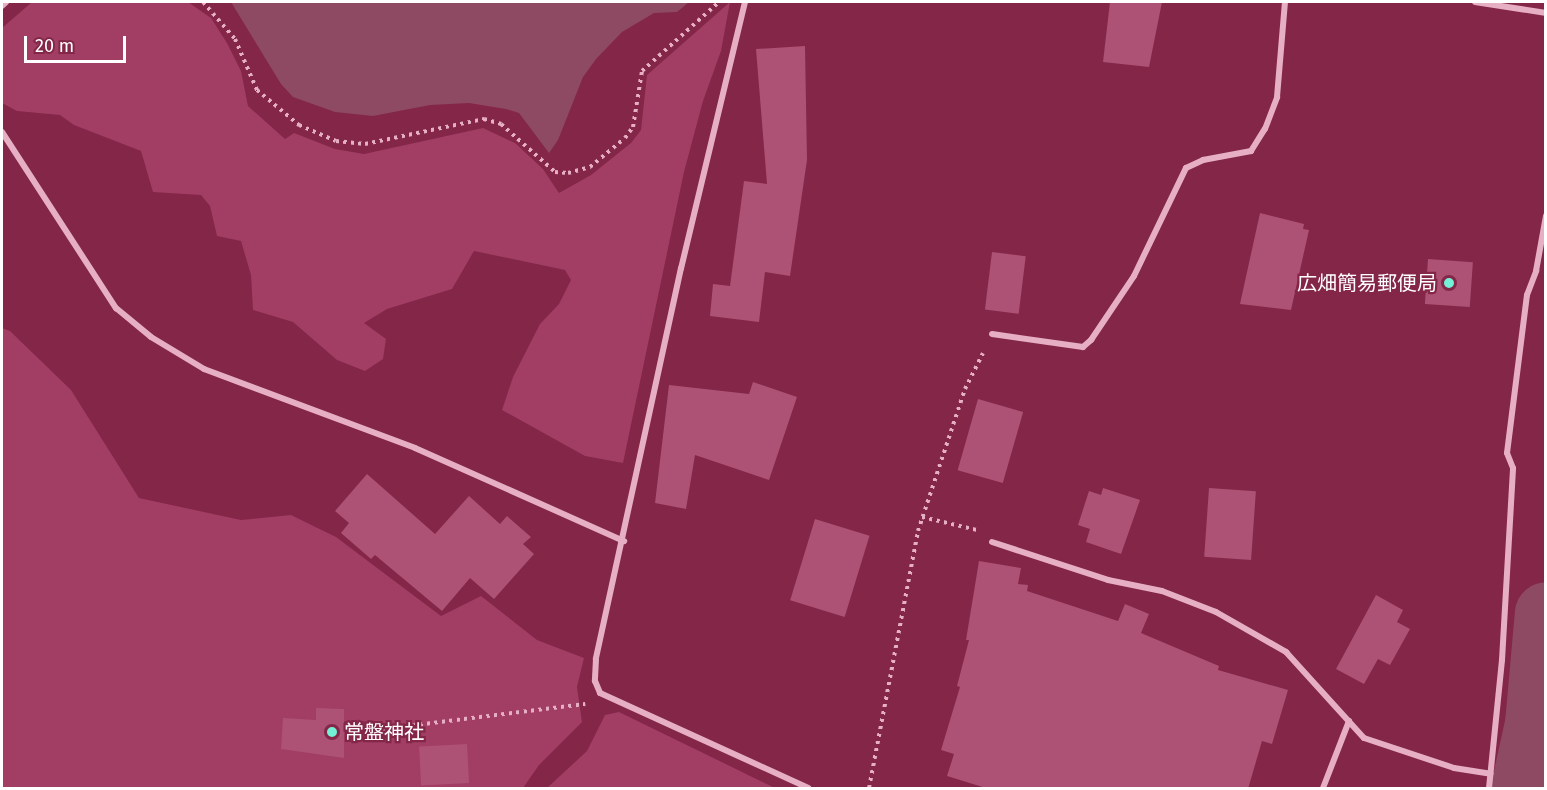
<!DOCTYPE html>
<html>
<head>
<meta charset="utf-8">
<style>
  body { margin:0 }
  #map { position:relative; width:1547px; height:790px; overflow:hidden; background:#832647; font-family:"Fira Sans","Noto Sans JP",sans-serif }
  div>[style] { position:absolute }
  .green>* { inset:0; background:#a23d63 }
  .water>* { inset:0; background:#8e4a62 }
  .river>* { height:62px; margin:-31px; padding:0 31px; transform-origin:31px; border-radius:31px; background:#8e4a62 }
  .building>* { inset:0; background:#ad5274; transform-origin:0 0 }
  .path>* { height:4px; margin-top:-2px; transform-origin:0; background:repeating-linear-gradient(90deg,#e7afc4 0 3px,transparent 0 7.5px) }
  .street>* { height:6px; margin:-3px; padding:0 3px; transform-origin:3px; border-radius:3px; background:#e7afc4 }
  .dots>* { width:16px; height:16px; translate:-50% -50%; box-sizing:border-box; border:3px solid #832647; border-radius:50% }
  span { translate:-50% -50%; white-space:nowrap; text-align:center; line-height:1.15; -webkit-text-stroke:4.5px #832647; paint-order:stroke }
  .poi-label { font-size:20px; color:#fff }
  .right { translate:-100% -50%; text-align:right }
  .left { translate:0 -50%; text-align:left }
  .frame { position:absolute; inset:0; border:3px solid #fff; pointer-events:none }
  .scale { position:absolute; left:24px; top:36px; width:102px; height:27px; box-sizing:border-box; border:3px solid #fff; border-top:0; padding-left:8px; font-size:18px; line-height:21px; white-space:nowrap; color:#fff; -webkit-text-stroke:4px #832647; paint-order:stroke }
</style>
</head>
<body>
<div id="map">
  <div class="green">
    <div style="clip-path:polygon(32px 2px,188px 2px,211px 18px,227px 43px,241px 71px,248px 106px,285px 139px,294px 133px,335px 149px,364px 154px,483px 128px,515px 143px,543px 169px,559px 193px,591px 175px,631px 143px,641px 130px,647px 75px,730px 2px,721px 51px,703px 101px,684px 172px,623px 463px,585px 456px,502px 410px,513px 377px,540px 324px,559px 304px,571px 280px,565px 270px,474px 251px,452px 289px,387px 309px,364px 323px,386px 339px,383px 359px,365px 371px,337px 360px,293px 322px,253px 310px,251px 275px,241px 241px,217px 236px,210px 206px,201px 195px,153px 192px,141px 151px,74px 125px,60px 115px,17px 111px,2px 103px,2px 28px)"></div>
    <div style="clip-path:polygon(2px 328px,10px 331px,71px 390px,139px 498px,241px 520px,291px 515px,336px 537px,441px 616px,481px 596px,537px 640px,584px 658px,577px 687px,582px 722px,539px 765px,523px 788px,2px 788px)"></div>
    <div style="clip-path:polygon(619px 712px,775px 788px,547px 788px,587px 751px,605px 715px)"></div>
  </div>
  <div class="water">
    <div style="clip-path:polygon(231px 2px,689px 2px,677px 12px,654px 13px,622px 32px,596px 59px,583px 77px,558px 140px,549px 153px,519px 113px,506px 109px,469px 103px,430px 105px,373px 116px,335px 112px,293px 97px,281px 84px)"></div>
  </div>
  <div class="river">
    <div style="left:1522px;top:788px;width:66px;rotate:-77.7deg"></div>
    <div style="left:1536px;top:724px;width:111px;rotate:-84.9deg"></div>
  </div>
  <div class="building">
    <div style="clip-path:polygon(1110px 2px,1162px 2px,1149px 67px,1103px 62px)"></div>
    <div style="clip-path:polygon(805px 46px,807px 160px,790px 276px,765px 272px,759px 322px,710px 316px,713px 284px,730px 286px,744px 181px,767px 184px,756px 49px)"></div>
    <div style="clip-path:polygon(1260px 213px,1304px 224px,1303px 229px,1309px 230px,1291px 310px,1240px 304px)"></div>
    <div style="left:992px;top:252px;width:34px;height:58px;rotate:7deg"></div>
    <div style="left:1428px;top:259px;width:45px;height:45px;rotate:4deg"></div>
    <div style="clip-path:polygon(753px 382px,797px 397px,769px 480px,695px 455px,686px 509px,655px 503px,669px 385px,749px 394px)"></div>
    <div style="left:978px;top:399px;width:47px;height:74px;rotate:16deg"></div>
    <div style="clip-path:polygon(367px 474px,435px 534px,469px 496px,500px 524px,507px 516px,531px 537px,523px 544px,534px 554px,494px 599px,470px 578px,442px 611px,375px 555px,371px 559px,341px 533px,349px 523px,335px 511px)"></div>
    <div style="clip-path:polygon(1103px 488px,1140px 500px,1121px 554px,1086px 542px,1090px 529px,1078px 525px,1089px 491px,1101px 495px)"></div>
    <div style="left:1209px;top:488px;width:47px;height:69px;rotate:4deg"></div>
    <div style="left:815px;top:519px;width:57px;height:85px;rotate:17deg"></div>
    <div style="clip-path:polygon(979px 561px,1021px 568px,1018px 584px,1028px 585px,1027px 591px,1118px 621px,1125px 604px,1149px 614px,1141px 633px,1219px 666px,1218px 670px,1288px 690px,1272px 744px,1262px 741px,1248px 789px,989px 789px,947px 776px,954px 754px,941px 750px,960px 687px,957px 686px,969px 640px,966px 640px)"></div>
    <div style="clip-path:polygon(1376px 595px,1403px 610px,1397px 622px,1410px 629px,1390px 665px,1378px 659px,1364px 684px,1336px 669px)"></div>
    <div style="clip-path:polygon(316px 708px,344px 709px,344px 758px,281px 749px,283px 718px,316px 720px)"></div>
    <div style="left:467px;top:744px;width:39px;height:48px;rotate:87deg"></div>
  </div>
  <div class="path">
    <div style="left:203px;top:2px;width:49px;rotate:49.1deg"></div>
    <div style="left:235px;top:39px;width:56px;rotate:66.7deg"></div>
    <div style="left:257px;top:90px;width:55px;rotate:39.8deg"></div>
    <div style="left:299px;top:125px;width:40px;rotate:23.4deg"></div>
    <div style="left:336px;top:141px;width:29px;rotate:6deg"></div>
    <div style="left:365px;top:144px;width:122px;rotate:-11.9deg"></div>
    <div style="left:484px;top:119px;width:18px;rotate:16deg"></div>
    <div style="left:501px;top:124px;width:72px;rotate:41.6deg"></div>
    <div style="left:555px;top:172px;width:13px;rotate:4deg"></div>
    <div style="left:568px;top:173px;width:23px;rotate:-15deg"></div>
    <div style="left:590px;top:167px;width:45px;rotate:-39.6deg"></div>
    <div style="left:625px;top:138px;width:14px;rotate:-54deg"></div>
    <div style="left:633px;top:127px;width:57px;rotate:-80.9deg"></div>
    <div style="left:642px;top:71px;width:103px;rotate:-41.9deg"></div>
    <div style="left:922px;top:517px;width:57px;rotate:13.3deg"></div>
    <div style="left:360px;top:732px;width:227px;rotate:-7.1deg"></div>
    <div style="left:869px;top:788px;width:262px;rotate:-79.2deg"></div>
    <div style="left:918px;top:531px;width:150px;rotate:-71.7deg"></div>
    <div style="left:965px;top:389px;width:40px;rotate:-63.4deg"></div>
  </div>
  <div class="street">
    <div style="left:745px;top:2px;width:274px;rotate:103.5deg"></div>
    <div style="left:681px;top:268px;width:400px;rotate:102.3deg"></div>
    <div style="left:596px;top:659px;width:22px;rotate:93deg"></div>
    <div style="left:595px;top:681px;width:13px;rotate:67deg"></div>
    <div style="left:600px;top:693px;width:229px;rotate:24.5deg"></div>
    <div style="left:1475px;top:2px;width:72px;rotate:8.8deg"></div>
    <div style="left:2px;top:6px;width:6px;rotate:-45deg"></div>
    <div style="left:2px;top:132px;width:210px;rotate:57.1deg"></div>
    <div style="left:116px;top:308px;width:45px;rotate:39.6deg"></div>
    <div style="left:151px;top:337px;width:62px;rotate:31.1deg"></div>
    <div style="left:204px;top:369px;width:225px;rotate:20.5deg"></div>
    <div style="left:415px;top:448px;width:229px;rotate:24deg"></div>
    <div style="left:992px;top:334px;width:92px;rotate:8.1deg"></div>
    <div style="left:1083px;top:347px;width:11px;rotate:-41deg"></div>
    <div style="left:1091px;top:340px;width:77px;rotate:-56.1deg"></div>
    <div style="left:1134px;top:276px;width:120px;rotate:-64.3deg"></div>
    <div style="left:1186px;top:168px;width:19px;rotate:-25deg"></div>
    <div style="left:1203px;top:160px;width:49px;rotate:-10.6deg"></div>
    <div style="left:1251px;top:151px;width:26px;rotate:-58deg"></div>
    <div style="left:1265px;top:129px;width:34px;rotate:-69deg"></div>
    <div style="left:1277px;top:97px;width:95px;rotate:-85.2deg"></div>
    <div style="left:992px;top:542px;width:122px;rotate:18.1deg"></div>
    <div style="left:1108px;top:580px;width:55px;rotate:11.5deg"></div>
    <div style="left:1162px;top:591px;width:58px;rotate:21.3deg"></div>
    <div style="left:1216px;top:612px;width:81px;rotate:29.7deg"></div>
    <div style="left:1286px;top:652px;width:116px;rotate:47.8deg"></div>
    <div style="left:1364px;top:738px;width:95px;rotate:18.4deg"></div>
    <div style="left:1454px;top:768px;width:37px;rotate:9deg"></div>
    <div style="left:1323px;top:788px;width:72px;rotate:-68.8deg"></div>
    <div style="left:1489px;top:788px;width:129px;rotate:-84.2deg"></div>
    <div style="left:1502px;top:660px;width:192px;rotate:-86.7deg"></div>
    <div style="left:1513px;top:468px;width:16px;rotate:-112deg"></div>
    <div style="left:1507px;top:453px;width:159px;rotate:-82.8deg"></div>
    <div style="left:1527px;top:295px;width:26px;rotate:-69deg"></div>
    <div style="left:1536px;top:271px;width:56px;rotate:-79.7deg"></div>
  </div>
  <div class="dots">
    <div style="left:1449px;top:283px;background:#74f0d7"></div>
    <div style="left:332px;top:732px;background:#74f0d7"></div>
  </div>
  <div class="poi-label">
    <span class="right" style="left:1437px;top:283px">広畑簡易郵便局</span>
    <span class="left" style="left:344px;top:732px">常盤神社</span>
  </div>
  <div class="frame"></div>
  <div class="scale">20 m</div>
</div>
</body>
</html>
